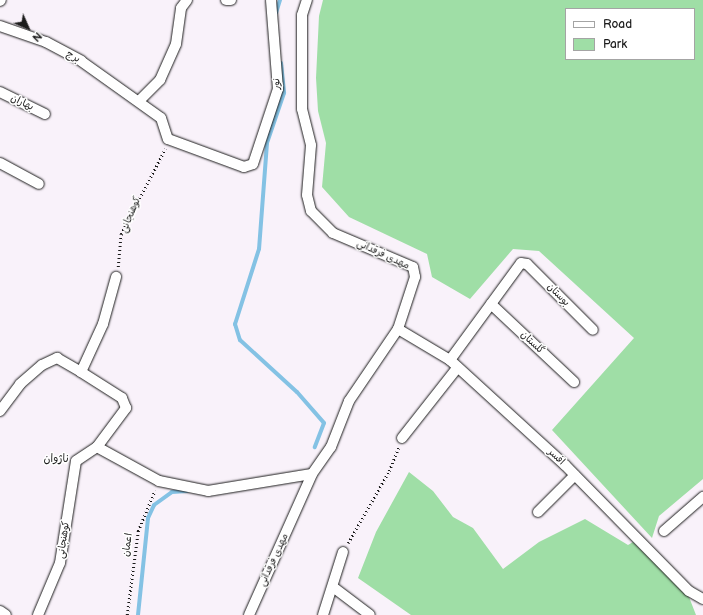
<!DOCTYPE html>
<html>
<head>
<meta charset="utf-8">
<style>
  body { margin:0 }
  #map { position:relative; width:703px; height:615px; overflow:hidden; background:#f9f2fa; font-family:"Balsamiq Sans","Playpen Sans Arabic",sans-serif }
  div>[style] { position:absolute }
  .green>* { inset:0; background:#9fdea6 }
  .stream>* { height:4px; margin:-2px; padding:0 2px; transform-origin:2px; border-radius:2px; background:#84c2e4 }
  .path>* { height:2.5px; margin-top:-1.25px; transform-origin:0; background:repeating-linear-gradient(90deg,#1c1c1c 0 1px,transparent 0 4px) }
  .roads { filter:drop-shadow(0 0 1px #1c1c1c) drop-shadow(0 0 1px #1c1c1c) }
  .minor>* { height:10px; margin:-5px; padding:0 5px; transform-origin:5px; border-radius:5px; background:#fff }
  span { translate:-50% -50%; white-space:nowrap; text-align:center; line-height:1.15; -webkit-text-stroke:3px #fff; paint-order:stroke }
  .street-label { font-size:10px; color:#1c1c1c }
  .neighbourhood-label { font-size:11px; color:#1c1c1c }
  .legend { position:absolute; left:565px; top:8px; width:130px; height:52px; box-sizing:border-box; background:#fff; border:1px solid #a4a4a4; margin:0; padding:5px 7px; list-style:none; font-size:12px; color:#1c1c1c }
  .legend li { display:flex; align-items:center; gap:8px; height:20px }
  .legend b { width:20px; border:1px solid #a4a4a4 }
  .north { position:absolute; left:8px; top:8px; width:40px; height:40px; -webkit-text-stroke:3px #fff; paint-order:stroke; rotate:135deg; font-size:11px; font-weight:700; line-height:16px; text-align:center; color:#1c1c1c }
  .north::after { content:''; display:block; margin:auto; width:14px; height:18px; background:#1c1c1c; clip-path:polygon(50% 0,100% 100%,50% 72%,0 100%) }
</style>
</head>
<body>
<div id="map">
  <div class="green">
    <div style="clip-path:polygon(evenodd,323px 0,703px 0,703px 479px,659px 516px,652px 538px,552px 430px,634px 338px,539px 251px,513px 249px,470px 299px,432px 277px,427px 254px,349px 217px,322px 187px,326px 143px,318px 111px,316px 78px,319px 16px,323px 0,566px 9px,694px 9px,694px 59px,566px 59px,566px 9px)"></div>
    <div style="clip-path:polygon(409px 472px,433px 491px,453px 517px,473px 528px,503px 569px,539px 542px,585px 519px,628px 545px,633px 542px,689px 597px,696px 615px,411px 615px,358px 578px,376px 532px)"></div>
  </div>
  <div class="stream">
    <div style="left:276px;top:13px;width:14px;rotate:-73deg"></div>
    <div style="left:281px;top:63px;width:30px;rotate:84deg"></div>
    <div style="left:284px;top:93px;width:53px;rotate:108.8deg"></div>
    <div style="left:267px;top:143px;width:106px;rotate:94.3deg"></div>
    <div style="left:259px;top:249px;width:79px;rotate:107.7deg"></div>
    <div style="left:235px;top:324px;width:17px;rotate:73deg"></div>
    <div style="left:240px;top:340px;width:77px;rotate:42.4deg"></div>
    <div style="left:297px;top:392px;width:41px;rotate:48.9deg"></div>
    <div style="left:324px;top:423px;width:26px;rotate:111deg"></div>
    <div style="left:138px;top:615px;width:98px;rotate:-84.1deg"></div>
    <div style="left:148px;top:518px;width:14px;rotate:-65deg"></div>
    <div style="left:154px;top:505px;width:22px;rotate:-36deg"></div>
    <div style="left:172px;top:492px;width:15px;rotate:-4deg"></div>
  </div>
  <div class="path">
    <div style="left:118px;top:267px;width:33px;rotate:-85deg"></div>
    <div style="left:121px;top:234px;width:96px;rotate:-62.6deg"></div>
    <div style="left:348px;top:543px;width:83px;rotate:-60.3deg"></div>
    <div style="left:389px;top:471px;width:27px;rotate:-68deg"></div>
    <div style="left:127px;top:615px;width:85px;rotate:-82.5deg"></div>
    <div style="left:138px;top:531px;width:44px;rotate:-67.5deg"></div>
  </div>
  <div class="roads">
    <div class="minor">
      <div style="left:226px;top:0;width:5px"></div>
      <div style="left:0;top:1px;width:1px;rotate:-45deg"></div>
      <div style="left:0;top:26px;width:49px;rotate:19.2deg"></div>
      <div style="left:46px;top:42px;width:40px;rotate:28deg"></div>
      <div style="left:81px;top:61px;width:98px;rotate:35.5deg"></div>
      <div style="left:161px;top:118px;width:22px;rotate:72deg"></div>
      <div style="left:168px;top:139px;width:81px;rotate:20.2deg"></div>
      <div style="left:244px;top:167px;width:9px;rotate:-18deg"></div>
      <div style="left:253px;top:164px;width:79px;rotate:-71.6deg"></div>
      <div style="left:278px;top:89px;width:89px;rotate:-94.5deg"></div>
      <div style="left:0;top:92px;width:50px;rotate:26.1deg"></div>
      <div style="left:139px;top:101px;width:30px;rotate:-45deg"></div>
      <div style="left:160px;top:80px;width:39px;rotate:-66deg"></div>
      <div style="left:176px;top:44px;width:36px;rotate:-82deg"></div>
      <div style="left:181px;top:8px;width:10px;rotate:-53deg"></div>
      <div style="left:0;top:163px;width:44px;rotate:28.3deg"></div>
      <div style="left:491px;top:304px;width:114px;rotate:43.2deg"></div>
      <div style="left:398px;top:329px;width:61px;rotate:30.8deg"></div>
      <div style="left:450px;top:360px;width:156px;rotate:42.4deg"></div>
      <div style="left:565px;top:465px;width:177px;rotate:45.5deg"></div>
      <div style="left:689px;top:591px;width:16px;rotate:30deg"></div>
      <div style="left:450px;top:360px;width:120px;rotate:-53.8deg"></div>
      <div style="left:521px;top:263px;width:6px;rotate:9deg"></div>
      <div style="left:527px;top:264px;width:93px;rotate:45deg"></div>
      <div style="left:0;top:411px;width:34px;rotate:-53deg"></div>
      <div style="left:20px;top:384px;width:29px;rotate:-41deg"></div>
      <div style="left:42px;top:365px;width:17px;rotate:-25deg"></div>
      <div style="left:57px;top:358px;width:28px;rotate:30deg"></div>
      <div style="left:402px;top:438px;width:89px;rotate:-51.8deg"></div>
      <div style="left:97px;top:447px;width:71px;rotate:28.7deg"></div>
      <div style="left:159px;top:481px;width:50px;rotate:11.5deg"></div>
      <div style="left:208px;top:491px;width:105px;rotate:-9.3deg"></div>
      <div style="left:538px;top:512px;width:52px;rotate:-45deg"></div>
      <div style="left:664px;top:531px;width:52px;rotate:-41.1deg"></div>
      <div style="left:333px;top:587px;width:46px;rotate:37.1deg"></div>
      <div style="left:0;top:611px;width:7px;rotate:34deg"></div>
      <div style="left:38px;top:615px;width:56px;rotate:-67.1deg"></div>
      <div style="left:60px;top:563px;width:103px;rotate:-81.1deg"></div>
      <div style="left:76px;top:461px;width:25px;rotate:-34deg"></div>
      <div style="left:97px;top:447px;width:49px;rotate:-53.4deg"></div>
      <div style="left:126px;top:408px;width:11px;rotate:-112deg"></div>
      <div style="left:122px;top:398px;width:49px;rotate:-147.6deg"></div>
      <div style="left:81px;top:372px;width:53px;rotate:-65.4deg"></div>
      <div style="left:103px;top:324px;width:49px;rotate:-74.5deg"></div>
      <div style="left:249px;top:615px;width:154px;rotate:-65.9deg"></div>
      <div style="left:312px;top:474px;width:33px;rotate:-55deg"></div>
      <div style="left:331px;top:447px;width:49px;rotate:-68.6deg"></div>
      <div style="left:349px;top:401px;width:87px;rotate:-55.8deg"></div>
      <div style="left:398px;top:329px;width:55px;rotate:-71.9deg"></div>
      <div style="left:415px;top:277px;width:10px;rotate:-101deg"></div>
      <div style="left:413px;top:267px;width:87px;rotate:-157deg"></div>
      <div style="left:333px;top:233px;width:31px;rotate:-135deg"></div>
      <div style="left:311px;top:211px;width:16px;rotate:-104deg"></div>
      <div style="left:307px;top:195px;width:50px;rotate:-85.4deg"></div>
      <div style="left:311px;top:145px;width:37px;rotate:-104deg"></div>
      <div style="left:302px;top:109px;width:94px;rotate:-90deg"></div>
      <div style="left:302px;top:15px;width:16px;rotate:-72deg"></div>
      <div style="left:323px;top:615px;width:66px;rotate:-72.4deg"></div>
    </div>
  </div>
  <div class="street-label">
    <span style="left:73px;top:57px;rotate:30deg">برج</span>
    <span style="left:277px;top:84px;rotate:-89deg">نور</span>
    <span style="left:22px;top:103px;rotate:25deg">بهاران</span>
    <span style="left:131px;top:215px;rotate:-67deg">کوهنجانی</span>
    <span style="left:383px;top:255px;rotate:25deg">مهدی فرقدانی</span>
    <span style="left:558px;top:295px;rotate:45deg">بوستان</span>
    <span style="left:532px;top:343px;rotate:43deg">گلستان</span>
    <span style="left:556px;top:457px;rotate:43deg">افسر</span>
    <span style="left:64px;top:540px;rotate:-82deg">کوهنجانی</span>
    <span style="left:128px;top:545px;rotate:-82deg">اعمان</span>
    <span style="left:274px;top:560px;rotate:-65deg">مهدی فرقدانی</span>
  </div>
  <div class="neighbourhood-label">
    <span style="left:56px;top:459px">ناژوان</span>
  </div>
  <ul class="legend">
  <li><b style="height:5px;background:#fff"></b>Road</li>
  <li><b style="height:11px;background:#9fdea6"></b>Park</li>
  </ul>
  <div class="north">N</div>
</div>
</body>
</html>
